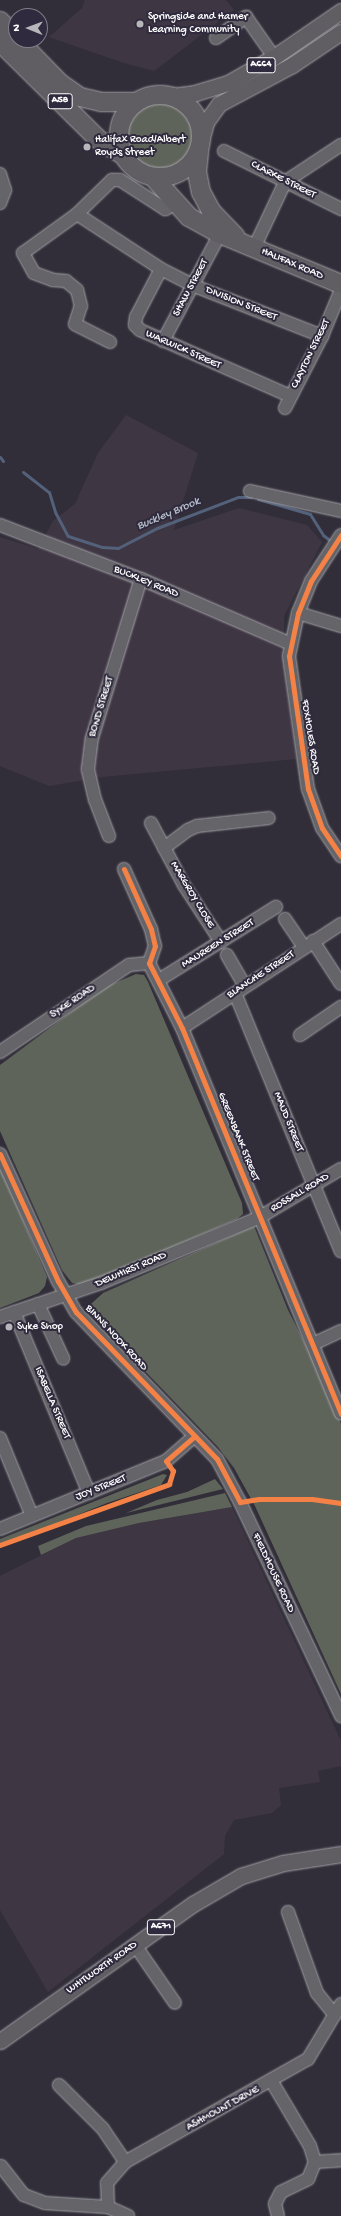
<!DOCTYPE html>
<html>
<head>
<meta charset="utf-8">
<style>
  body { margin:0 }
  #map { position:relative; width:341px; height:2216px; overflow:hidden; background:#312e39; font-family:"Gochi Hand",sans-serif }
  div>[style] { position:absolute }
  .built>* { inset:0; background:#3f3644 }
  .green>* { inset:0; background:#5f645b }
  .round { border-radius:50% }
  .stream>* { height:3px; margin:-1.5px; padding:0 1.5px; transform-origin:1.5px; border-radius:1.5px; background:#53617a }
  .roads { filter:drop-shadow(0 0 1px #a2a1a6) drop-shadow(0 0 1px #a2a1a6) }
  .minor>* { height:12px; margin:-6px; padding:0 6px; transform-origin:6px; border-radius:6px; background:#656469 }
  .major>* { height:15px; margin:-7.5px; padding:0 7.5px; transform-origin:7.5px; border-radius:7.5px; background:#615e63 }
  .highway>* { height:18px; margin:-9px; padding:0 9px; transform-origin:9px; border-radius:9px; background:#615e63 }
  .highway>.ring { margin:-9px; padding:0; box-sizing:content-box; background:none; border:18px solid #615e63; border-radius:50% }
  .cycleway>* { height:5px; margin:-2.5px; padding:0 2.5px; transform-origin:2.5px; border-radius:2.5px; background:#f48246 }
  .dots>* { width:11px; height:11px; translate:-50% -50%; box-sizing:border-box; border:2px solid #2f2a3d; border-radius:50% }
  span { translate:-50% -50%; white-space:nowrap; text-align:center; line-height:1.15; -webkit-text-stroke:4px #2f2a3d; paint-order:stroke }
  .shield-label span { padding:1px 3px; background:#2f2a3d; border:1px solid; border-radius:3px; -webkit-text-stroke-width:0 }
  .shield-label { font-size:10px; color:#fff; font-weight:700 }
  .poi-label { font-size:11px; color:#fff }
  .left { translate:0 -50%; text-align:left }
  .street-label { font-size:11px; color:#fff }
  .water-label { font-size:12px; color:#b3bac6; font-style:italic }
  .north { position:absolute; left:8px; top:8px; width:40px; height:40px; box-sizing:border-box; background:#2f2a3d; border:1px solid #827f8b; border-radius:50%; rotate:271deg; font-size:11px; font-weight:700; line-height:16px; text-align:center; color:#fff }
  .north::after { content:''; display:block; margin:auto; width:14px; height:18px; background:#b7b6ba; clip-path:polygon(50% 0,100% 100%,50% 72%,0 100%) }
</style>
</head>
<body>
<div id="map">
  <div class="built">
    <div style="clip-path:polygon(85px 0,226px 0,234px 10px,154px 71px,124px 63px,49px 37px,82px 8px)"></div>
    <div style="clip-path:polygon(126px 415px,198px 453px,174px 530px,239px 508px,307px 525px,322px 542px,284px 616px,284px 668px,296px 759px,101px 777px,49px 786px,0 766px,0 537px,38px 549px,53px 521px,75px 504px,98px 453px)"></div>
    <div style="clip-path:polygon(232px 1507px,341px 1741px,341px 1766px,318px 1771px,320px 1782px,279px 1788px,281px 1805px,272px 1813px,234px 1820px,225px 1836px,224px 1854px,48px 1992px,0 1910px,0 1576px,76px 1538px,139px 1523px)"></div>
  </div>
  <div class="green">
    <div class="round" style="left:126px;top:101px;width:68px;height:68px"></div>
    <div style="clip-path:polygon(136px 974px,144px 975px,148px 982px,242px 1203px,243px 1214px,237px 1219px,84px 1285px,72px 1283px,62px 1270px,0 1131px,0 1065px,105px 987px)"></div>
    <div style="clip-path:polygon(0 1166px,47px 1277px,45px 1286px,39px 1293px,0 1308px)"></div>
    <div style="clip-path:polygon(254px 1226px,288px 1310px,324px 1381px,341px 1424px,341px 1694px,255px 1506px,234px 1468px,218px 1447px,97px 1321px,91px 1312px,91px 1304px,103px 1293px)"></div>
    <div style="clip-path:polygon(163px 1474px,167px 1475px,161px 1485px,107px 1503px,0 1546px,0 1539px)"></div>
    <div style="clip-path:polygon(215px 1479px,223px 1489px,126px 1513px,157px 1500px,187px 1492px)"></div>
    <div style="clip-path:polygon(225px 1493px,232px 1507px,139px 1523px,76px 1538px,41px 1555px,38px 1546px,86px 1526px)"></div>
  </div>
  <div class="stream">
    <div style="left:0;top:457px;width:5px;rotate:53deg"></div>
    <div style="left:23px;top:472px;width:33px;rotate:38deg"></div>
    <div style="left:49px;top:492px;width:21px;rotate:73deg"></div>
    <div style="left:55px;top:512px;width:27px;rotate:62deg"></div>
    <div style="left:68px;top:536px;width:36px;rotate:18deg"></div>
    <div style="left:102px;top:547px;width:16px;rotate:4deg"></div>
    <div style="left:118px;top:548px;width:44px;rotate:-27.1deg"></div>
    <div style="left:157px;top:528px;width:87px;rotate:-20.9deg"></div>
    <div style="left:238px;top:497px;width:13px"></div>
    <div style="left:258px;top:499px;width:54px;rotate:16.1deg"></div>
    <div style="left:310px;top:514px;width:25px;rotate:58deg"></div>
    <div style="left:323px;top:535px;width:11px;rotate:38deg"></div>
  </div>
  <div class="roads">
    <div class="minor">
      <div style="left:216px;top:38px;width:37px;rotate:-35deg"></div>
      <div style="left:246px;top:17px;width:49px;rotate:55deg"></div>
      <div style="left:224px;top:151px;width:131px;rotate:26.4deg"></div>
      <div style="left:0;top:174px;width:17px;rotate:73deg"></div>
      <div style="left:5px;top:190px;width:14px;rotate:111deg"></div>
      <div style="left:77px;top:214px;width:100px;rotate:33.2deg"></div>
      <div style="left:161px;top:269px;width:35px;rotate:27deg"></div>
      <div style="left:192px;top:285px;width:140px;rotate:21.4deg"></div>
      <div style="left:254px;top:248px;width:73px;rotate:-64.8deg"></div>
      <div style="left:285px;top:182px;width:67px;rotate:-33.5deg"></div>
      <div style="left:161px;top:269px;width:54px;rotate:117.5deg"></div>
      <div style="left:136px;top:317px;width:8px;rotate:97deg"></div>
      <div style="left:135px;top:325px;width:7px;rotate:45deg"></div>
      <div style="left:140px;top:330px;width:164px;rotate:23.7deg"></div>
      <div style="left:163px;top:341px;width:121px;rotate:-62deg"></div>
      <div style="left:110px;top:342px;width:39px;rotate:-153deg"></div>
      <div style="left:75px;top:324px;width:19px;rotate:-72deg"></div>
      <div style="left:81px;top:306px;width:16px;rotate:-104deg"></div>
      <div style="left:77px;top:290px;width:14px;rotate:-141deg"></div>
      <div style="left:66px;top:281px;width:13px;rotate:-176deg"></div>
      <div style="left:53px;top:280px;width:20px;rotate:-160deg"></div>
      <div style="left:34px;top:273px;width:23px;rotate:-119deg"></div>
      <div style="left:23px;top:253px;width:67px;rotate:-35.8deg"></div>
      <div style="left:77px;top:214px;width:49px;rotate:-44.2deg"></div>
      <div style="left:112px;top:180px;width:8px"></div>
      <div style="left:120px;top:180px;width:54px;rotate:32.8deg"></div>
      <div style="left:165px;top:209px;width:13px;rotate:-29deg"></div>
      <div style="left:285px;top:408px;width:81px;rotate:-62.8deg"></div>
      <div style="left:322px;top:336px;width:50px;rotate:-67.6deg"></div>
      <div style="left:250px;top:491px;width:93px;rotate:12.4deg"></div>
      <div style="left:0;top:525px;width:151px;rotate:21deg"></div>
      <div style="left:141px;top:579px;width:161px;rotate:23.4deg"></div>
      <div style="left:341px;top:535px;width:55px;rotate:123.1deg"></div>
      <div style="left:311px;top:581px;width:35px;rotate:112deg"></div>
      <div style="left:298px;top:613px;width:44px;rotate:101.8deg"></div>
      <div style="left:289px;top:656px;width:134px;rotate:81.9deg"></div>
      <div style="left:308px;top:789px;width:41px;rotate:70.3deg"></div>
      <div style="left:322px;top:828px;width:34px;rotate:56deg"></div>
      <div style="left:298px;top:613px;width:45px;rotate:16.8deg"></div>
      <div style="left:151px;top:823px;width:70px;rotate:62deg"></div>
      <div style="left:184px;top:885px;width:68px;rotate:57deg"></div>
      <div style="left:109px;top:836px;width:39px;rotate:-111deg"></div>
      <div style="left:95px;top:800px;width:32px;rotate:-103deg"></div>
      <div style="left:88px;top:769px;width:31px;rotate:-83deg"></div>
      <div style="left:92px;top:738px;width:166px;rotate:-72.9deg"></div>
      <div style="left:164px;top:848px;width:30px;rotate:-37deg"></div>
      <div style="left:188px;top:830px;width:10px;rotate:-24deg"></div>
      <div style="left:197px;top:826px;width:72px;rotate:-6.3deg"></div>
      <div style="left:124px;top:869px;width:66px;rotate:65.8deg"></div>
      <div style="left:151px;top:929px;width:17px;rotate:77deg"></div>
      <div style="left:155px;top:946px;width:18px;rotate:109deg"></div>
      <div style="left:149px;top:963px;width:73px;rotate:63.1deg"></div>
      <div style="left:182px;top:1028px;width:417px;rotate:67.6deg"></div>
      <div style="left:285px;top:919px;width:34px;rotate:56deg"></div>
      <div style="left:313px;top:941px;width:51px;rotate:56.9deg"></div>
      <div style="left:227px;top:955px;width:36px;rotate:60deg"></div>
      <div style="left:159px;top:980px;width:138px;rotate:-32deg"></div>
      <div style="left:235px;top:993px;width:279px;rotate:67.7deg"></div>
      <div style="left:182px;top:1028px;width:190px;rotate:-33.2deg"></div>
      <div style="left:300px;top:1035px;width:50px;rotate:-34.3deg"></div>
      <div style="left:0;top:1052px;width:156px;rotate:-34deg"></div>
      <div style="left:129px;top:965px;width:20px;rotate:-6deg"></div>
      <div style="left:0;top:1154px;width:140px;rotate:65.5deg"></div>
      <div style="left:58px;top:1281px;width:36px;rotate:60deg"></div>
      <div style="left:76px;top:1312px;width:204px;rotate:46.2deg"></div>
      <div style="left:217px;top:1459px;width:49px;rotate:61.9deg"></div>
      <div style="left:240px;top:1502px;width:237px;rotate:64.7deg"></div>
      <div style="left:38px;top:1304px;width:60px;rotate:65.2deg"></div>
      <div style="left:14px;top:1312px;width:196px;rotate:67.5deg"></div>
      <div style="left:0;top:1317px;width:107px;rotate:-18.6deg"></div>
      <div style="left:101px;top:1283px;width:172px;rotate:-22.5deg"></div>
      <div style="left:260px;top:1217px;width:94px;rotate:-30.7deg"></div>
      <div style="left:313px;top:1344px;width:31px;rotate:-25deg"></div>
      <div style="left:0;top:1438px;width:84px;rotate:67.7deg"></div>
      <div style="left:0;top:1529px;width:179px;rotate:-22.3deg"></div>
      <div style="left:166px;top:1461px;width:38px;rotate:-41deg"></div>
      <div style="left:288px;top:1912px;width:86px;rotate:70.3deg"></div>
      <div style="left:317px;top:1993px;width:28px;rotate:51deg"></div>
      <div style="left:135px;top:1945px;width:70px;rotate:55.4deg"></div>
      <div style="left:272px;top:2082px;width:74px;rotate:59.3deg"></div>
      <div style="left:310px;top:2146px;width:17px;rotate:73deg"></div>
      <div style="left:315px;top:2162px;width:18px;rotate:112deg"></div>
      <div style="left:308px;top:2179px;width:30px;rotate:154deg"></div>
      <div style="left:281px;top:2192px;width:13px;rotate:117deg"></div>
      <div style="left:275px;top:2204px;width:12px;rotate:76deg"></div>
      <div style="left:59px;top:2085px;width:62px;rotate:45deg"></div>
      <div style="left:103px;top:2129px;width:40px;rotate:56deg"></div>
      <div style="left:315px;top:2162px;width:26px;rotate:-4deg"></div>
      <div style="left:1px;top:2166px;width:37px;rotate:52deg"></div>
      <div style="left:24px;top:2195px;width:22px;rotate:21deg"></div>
      <div style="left:45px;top:2203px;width:63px;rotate:3.6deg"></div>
      <div style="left:108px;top:2207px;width:22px;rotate:24deg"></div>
      <div style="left:108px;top:2207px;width:24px;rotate:-92deg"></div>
      <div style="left:107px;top:2183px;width:28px;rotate:-49deg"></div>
      <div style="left:125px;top:2162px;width:210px;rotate:-29.4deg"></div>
      <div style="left:308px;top:2059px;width:64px;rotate:-59deg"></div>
    </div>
    <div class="major">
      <div style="left:172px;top:96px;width:23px;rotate:-7deg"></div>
      <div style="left:195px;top:93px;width:34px;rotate:-17deg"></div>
      <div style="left:228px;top:83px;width:53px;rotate:-29.5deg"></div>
      <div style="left:274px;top:57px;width:81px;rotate:-34.5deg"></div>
      <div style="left:201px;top:141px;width:20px;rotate:-75deg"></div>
      <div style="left:206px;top:122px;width:22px;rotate:-54deg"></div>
      <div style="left:219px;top:104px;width:83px;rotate:-28.1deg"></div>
      <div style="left:292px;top:65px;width:59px;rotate:-34deg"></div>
      <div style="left:0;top:2041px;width:237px;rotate:-35.4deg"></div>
      <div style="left:193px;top:1904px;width:56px;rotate:-30.3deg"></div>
      <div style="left:241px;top:1876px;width:44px;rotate:-17.2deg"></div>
      <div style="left:283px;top:1863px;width:59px;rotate:-8.8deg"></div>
    </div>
    <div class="highway">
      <div style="left:0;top:21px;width:23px;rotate:47deg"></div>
      <div style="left:18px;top:40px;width:60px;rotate:45.7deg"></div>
      <div style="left:60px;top:83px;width:24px;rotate:35deg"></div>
      <div style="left:80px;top:97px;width:22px;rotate:13deg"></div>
      <div style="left:101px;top:102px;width:35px"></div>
      <div style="left:0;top:42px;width:139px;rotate:44.7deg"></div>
      <div style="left:99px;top:140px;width:28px;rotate:32deg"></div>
      <div class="ring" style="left:119px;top:95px;width:64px;height:64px"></div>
      <div style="left:199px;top:152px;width:20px;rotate:96deg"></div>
      <div style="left:197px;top:172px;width:20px;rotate:79deg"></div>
      <div style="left:201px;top:192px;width:21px;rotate:62deg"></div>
      <div style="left:211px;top:211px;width:35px;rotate:46deg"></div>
      <div style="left:153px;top:177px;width:54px;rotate:48deg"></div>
      <div style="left:189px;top:217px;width:35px;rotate:29deg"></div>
      <div style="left:220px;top:234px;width:131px;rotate:22.5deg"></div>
    </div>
  </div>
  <div class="cycleway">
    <div style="left:341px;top:535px;width:55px;rotate:123.1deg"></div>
    <div style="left:311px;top:581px;width:35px;rotate:112deg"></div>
    <div style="left:298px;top:613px;width:44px;rotate:101.8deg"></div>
    <div style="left:289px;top:656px;width:134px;rotate:81.9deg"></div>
    <div style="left:308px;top:789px;width:41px;rotate:70.3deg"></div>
    <div style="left:322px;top:828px;width:34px;rotate:56deg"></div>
    <div style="left:124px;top:869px;width:66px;rotate:65.8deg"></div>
    <div style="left:151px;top:929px;width:17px;rotate:77deg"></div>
    <div style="left:155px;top:946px;width:18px;rotate:109deg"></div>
    <div style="left:149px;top:963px;width:73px;rotate:63.1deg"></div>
    <div style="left:182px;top:1028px;width:417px;rotate:67.6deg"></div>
    <div style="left:0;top:1154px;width:140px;rotate:65.5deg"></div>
    <div style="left:58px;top:1281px;width:36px;rotate:60deg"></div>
    <div style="left:76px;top:1312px;width:204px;rotate:46.2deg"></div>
    <div style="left:217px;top:1459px;width:49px;rotate:61.9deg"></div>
    <div style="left:240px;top:1502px;width:19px;rotate:-9deg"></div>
    <div style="left:259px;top:1499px;width:53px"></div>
    <div style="left:312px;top:1499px;width:29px;rotate:8deg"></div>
    <div style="left:0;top:1545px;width:180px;rotate:-19.8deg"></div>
    <div style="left:169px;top:1484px;width:14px;rotate:-73deg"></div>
    <div style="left:173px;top:1471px;width:12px;rotate:-125deg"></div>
    <div style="left:166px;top:1461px;width:38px;rotate:-41deg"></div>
  </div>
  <div class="dots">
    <div style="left:140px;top:24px;background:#b7b6ba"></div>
    <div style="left:87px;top:147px;background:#b7b6ba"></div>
    <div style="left:9px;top:1327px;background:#b7b6ba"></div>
  </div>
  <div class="shield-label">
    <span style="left:261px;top:65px">A664</span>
    <span style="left:60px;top:101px">A58</span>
    <span style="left:161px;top:1927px">A671</span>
  </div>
  <div class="poi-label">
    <span class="left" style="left:148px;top:24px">Springside and Hamer<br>Learning Community</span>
    <span class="left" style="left:95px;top:147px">Halifax Road/Albert<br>Royds Street</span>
    <span class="left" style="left:17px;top:1327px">Syke Shop</span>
  </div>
  <div class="street-label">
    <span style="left:283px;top:180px;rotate:27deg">CLARKE STREET</span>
    <span style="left:292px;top:264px;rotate:23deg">HALIFAX ROAD</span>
    <span style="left:191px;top:288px;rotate:-62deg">SHAW STREET</span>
    <span style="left:241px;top:304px;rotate:22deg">DIVISION STREET</span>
    <span style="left:183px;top:350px;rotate:24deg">WARWICK STREET</span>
    <span style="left:311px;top:354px;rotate:-64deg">CLAYTON STREET</span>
    <span style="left:146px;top:582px;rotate:22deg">BUCKLEY ROAD</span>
    <span style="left:102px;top:707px;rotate:-73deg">BOND STREET</span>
    <span style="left:310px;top:737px;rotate:81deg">FOXHOLES ROAD</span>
    <span style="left:192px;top:895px;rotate:59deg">MARGROY CLOSE</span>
    <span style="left:218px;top:944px;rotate:-32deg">MAUREEN STREET</span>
    <span style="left:261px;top:975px;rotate:-33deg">BLANCHE STREET</span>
    <span style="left:73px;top:1002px;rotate:-34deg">SYKE ROAD</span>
    <span style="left:288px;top:1122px;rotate:68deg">MAUD STREET</span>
    <span style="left:238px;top:1137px;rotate:68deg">GREENBANK STREET</span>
    <span style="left:300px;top:1193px;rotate:-31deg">ROSSALL ROAD</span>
    <span style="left:131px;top:1270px;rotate:-23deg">DEWHIRST ROAD</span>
    <span style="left:116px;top:1338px;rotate:47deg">BINNS NOOK ROAD</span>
    <span style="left:52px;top:1403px;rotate:67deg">ISABELLA STREET</span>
    <span style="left:101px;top:1488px;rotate:-22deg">JOY STREET</span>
    <span style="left:273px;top:1573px;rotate:65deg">FIELDHOUSE ROAD</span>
    <span style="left:102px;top:1968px;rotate:-35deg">WHITWORTH ROAD</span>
    <span style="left:223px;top:2109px;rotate:-29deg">ASHMOUNT DRIVE</span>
  </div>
  <div class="water-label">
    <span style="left:169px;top:515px;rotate:-23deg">Buckley Brook</span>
  </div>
  <div class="north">N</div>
</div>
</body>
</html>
